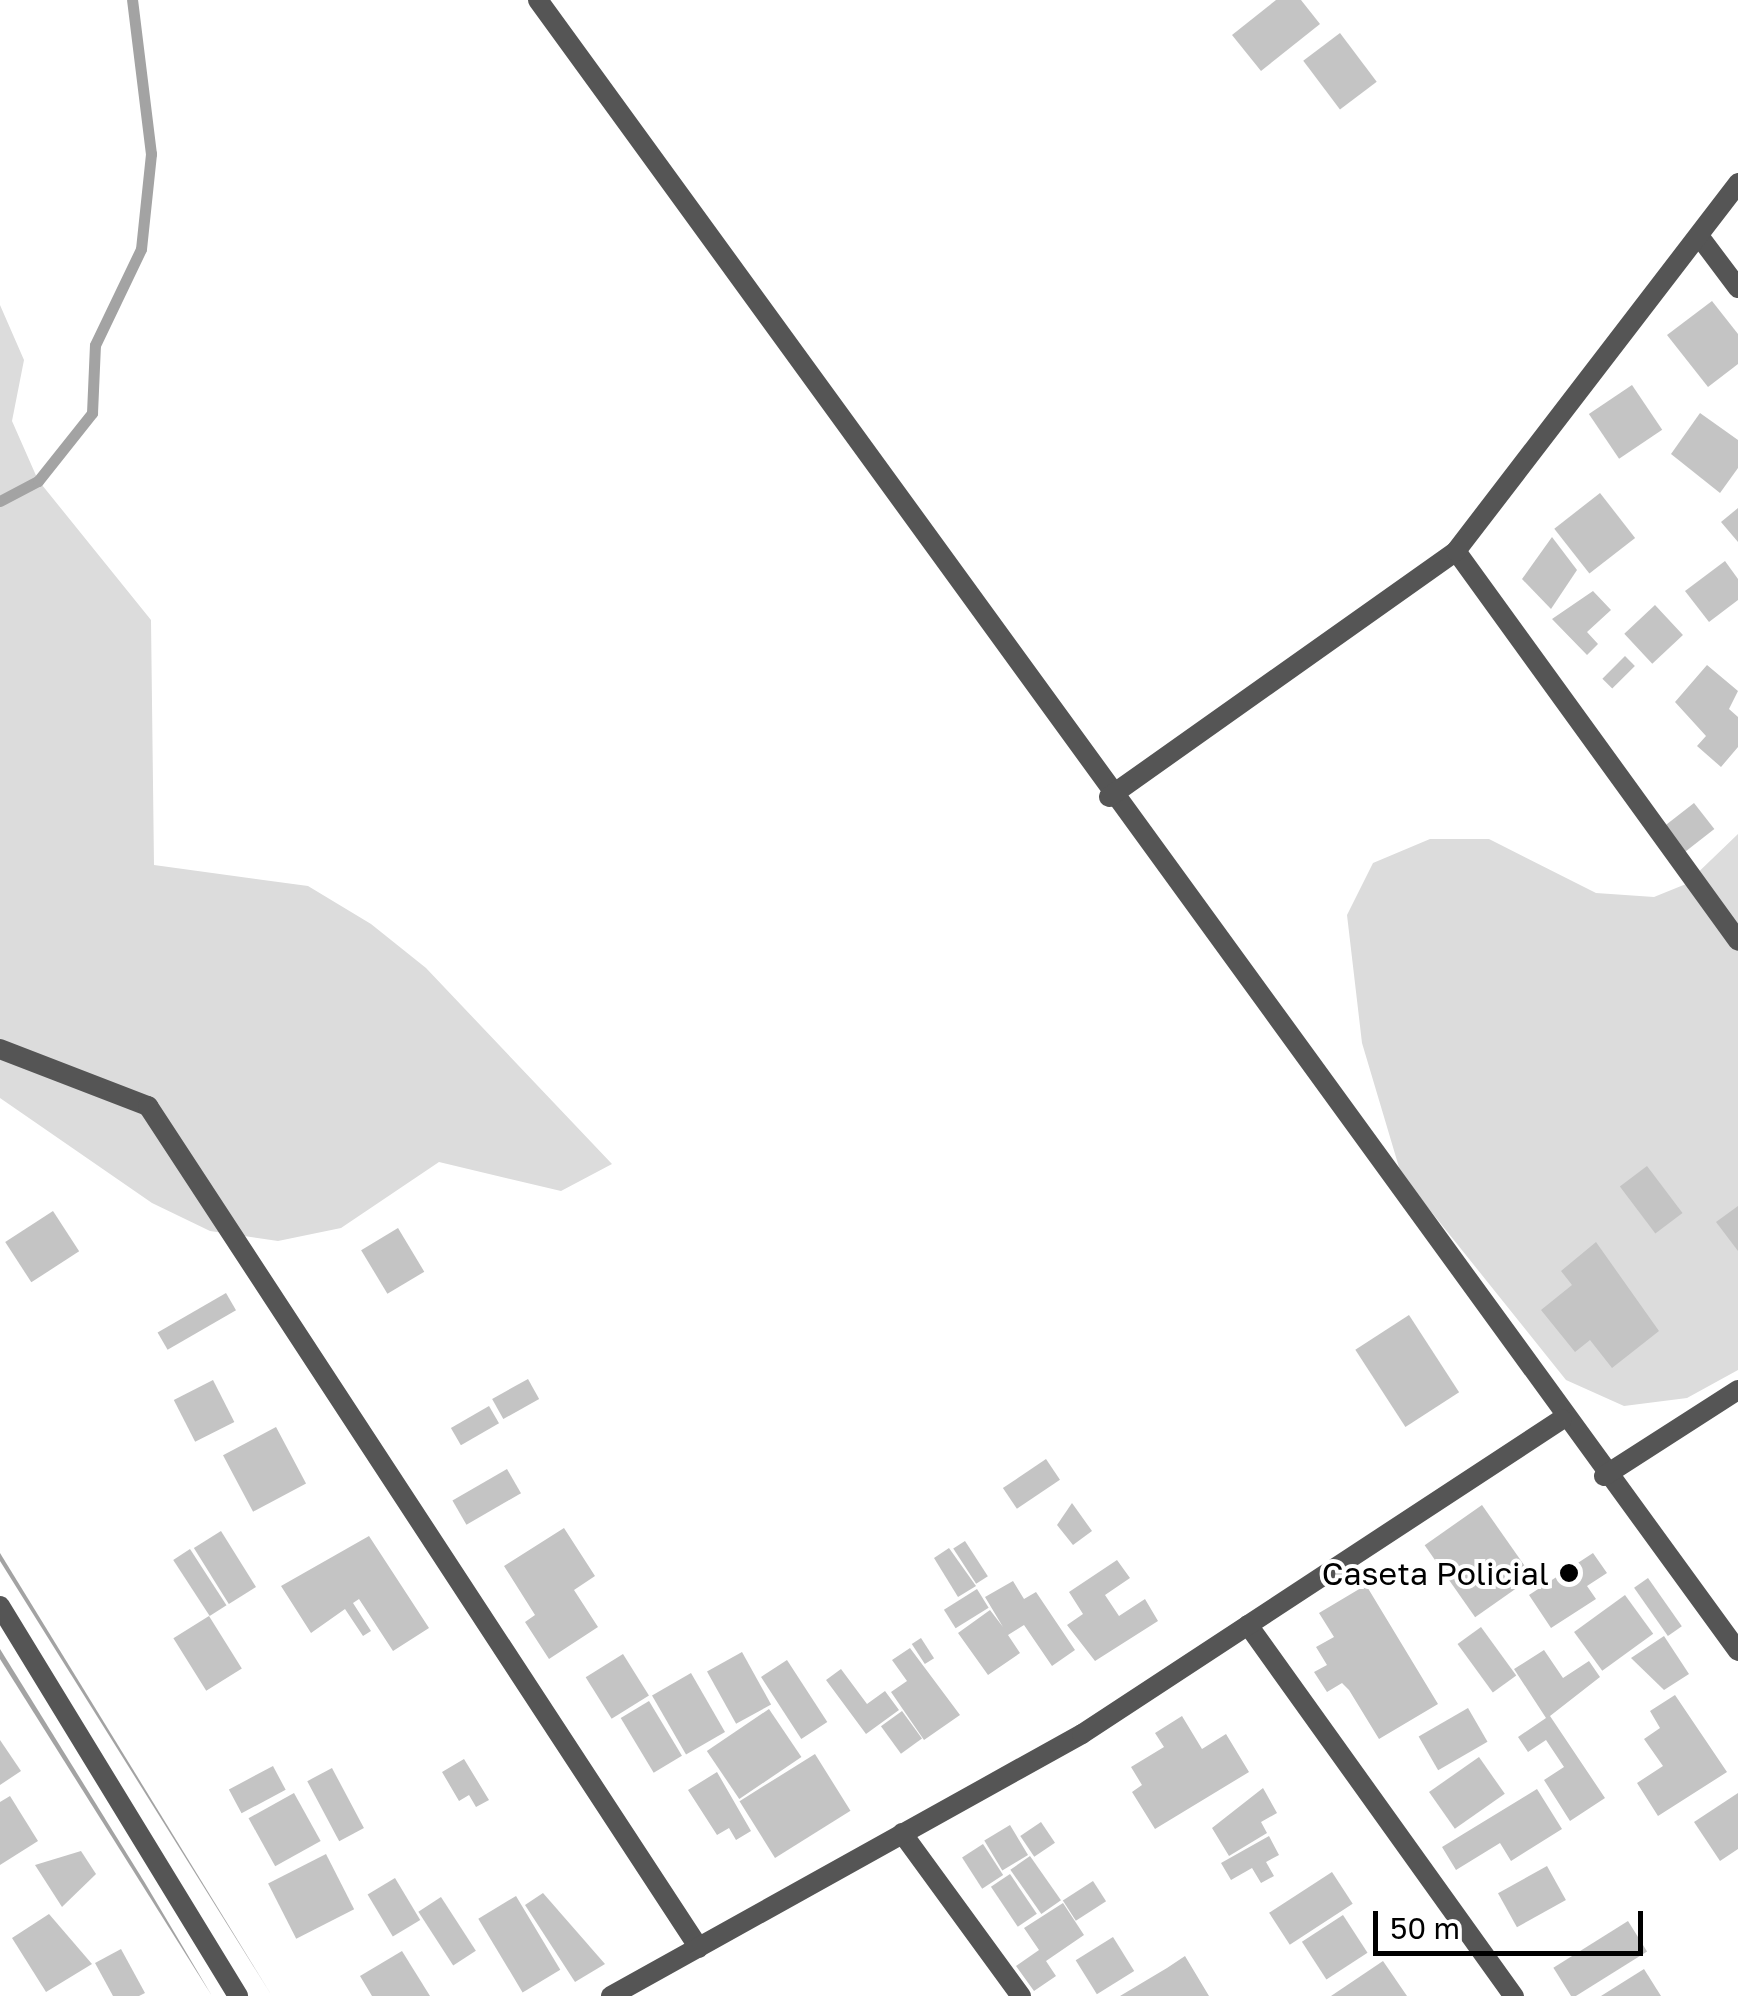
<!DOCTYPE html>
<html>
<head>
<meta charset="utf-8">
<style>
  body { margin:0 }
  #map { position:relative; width:1738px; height:1996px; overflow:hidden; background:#fff; font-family:"Golos Text",sans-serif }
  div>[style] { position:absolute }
  .green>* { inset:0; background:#dcdcdc }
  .water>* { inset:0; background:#a3a3a3 }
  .stream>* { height:11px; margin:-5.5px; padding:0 5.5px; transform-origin:5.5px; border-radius:5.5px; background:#a3a3a3 }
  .building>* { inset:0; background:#c4c4c4; transform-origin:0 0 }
  .lane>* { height:20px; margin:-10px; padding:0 10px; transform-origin:10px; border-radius:10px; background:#555 }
  .street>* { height:20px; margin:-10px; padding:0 10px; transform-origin:10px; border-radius:10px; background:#555 }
  .dots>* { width:28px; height:28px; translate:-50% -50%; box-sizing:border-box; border:5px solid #fff; border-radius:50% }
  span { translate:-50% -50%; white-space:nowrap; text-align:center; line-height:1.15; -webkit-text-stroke:8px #fff; paint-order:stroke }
  .poi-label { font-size:32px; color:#000 }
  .right { translate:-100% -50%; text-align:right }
  .scale { position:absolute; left:1373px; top:1911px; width:270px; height:45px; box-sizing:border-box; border:5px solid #000; border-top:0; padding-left:12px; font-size:30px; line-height:35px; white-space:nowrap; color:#000; -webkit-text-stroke:8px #fff; paint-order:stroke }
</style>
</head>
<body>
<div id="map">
  <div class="green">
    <div style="clip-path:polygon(0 305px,24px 360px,12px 421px,38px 480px,151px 620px,154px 865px,308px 886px,371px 924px,426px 968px,612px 1164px,561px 1191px,439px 1162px,341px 1228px,278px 1241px,210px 1231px,152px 1203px,0 1098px)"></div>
    <div style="clip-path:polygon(1738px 834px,1738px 1370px,1687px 1398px,1624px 1406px,1566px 1380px,1401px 1174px,1362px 1043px,1347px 915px,1373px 863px,1430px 839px,1489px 839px,1596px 893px,1654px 897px,1686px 884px)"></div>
  </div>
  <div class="water">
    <div style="clip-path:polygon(0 1553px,272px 1996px,0 1561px)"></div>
    <div style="clip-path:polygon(0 1649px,145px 1883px,212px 1996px,0 1659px)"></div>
  </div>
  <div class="stream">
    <div style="left:0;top:501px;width:43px;rotate:-27.8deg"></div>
    <div style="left:38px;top:481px;width:87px;rotate:-51.5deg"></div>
    <div style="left:92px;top:413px;width:68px;rotate:-87.5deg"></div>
    <div style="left:95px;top:345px;width:106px;rotate:-64.4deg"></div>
    <div style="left:141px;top:249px;width:96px;rotate:-84deg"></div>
    <div style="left:151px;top:154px;width:155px;rotate:-97deg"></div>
  </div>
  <div class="building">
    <div style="clip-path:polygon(1276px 0,1301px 0,1320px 24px,1261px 71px,1232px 35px)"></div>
    <div style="left:1340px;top:33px;width:61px;height:46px;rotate:53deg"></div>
    <div style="clip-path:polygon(1712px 301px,1738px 334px,1738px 364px,1708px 387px,1667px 335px)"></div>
    <div style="left:1632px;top:385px;width:54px;height:52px;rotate:56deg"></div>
    <div style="clip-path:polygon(1700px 413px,1738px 440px,1738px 468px,1720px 493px,1671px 454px)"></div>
    <div style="left:1600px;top:493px;width:57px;height:58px;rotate:52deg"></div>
    <div style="clip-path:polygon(1738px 508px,1738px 542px,1721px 522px)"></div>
    <div style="clip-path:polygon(1552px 537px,1577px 570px,1551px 609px,1522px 579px)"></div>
    <div style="clip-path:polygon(1725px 561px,1738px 579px,1738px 600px,1709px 622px,1685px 591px)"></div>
    <div style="clip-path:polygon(1593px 591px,1611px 610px,1587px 632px,1598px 644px,1587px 655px,1552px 619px)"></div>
    <div style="left:1655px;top:605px;width:41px;height:42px;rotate:47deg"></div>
    <div style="left:1625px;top:656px;width:14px;height:32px;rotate:45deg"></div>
    <div style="clip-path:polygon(1707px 665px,1738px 691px,1729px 709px,1738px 717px,1738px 747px,1721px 767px,1697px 746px,1706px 736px,1675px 702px)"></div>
    <div style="left:1694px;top:803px;width:33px;height:39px;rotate:52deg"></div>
    <div style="left:1647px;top:1166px;width:59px;height:34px;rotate:53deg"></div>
    <div style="clip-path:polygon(1738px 1206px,1738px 1251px,1716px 1222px)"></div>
    <div style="left:53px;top:1211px;width:48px;height:57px;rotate:57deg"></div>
    <div style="left:398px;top:1228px;width:51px;height:43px;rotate:59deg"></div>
    <div style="clip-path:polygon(1596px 1242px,1659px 1331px,1612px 1368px,1590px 1340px,1575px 1352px,1541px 1310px,1572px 1285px,1561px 1271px)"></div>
    <div style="left:226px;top:1293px;width:20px;height:79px;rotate:60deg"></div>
    <div style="left:1409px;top:1315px;width:92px;height:64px;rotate:57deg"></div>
    <div style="left:528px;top:1379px;width:23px;height:41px;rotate:61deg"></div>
    <div style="left:213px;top:1380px;width:47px;height:44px;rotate:63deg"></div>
    <div style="left:489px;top:1406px;width:20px;height:44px;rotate:60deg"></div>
    <div style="left:276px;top:1427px;width:64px;height:60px;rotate:62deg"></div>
    <div style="left:1046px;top:1459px;width:25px;height:52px;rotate:56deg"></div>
    <div style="left:507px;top:1469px;width:28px;height:63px;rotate:60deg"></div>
    <div style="clip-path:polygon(1072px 1503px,1092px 1531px,1073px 1545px,1057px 1525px)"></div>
    <div style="left:1482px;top:1505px;width:88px;height:70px;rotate:55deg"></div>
    <div style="clip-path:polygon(564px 1528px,595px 1576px,574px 1590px,598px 1627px,549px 1659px,525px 1622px,535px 1615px,504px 1566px)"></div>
    <div style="left:221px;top:1531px;width:66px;height:32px;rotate:58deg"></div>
    <div style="clip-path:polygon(369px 1536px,429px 1628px,393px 1651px,359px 1599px,353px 1603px,371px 1631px,363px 1636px,345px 1609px,311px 1633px,281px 1586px)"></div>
    <div style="left:965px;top:1541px;width:42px;height:14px;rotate:57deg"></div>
    <div style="clip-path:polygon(949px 1548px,976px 1586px,958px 1597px,934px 1558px)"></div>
    <div style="left:190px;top:1549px;width:67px;height:20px;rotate:57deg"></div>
    <div style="clip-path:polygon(1593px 1553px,1607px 1573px,1587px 1586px,1596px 1599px,1551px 1628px,1529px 1595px)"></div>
    <div style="clip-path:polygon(1117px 1560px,1130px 1578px,1105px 1595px,1119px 1616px,1145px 1599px,1158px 1621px,1095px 1661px,1067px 1625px,1083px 1614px,1069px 1592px)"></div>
    <div style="left:1648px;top:1578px;width:59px;height:17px;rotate:55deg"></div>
    <div style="clip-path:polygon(1013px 1581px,1024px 1599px,1036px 1592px,1075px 1650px,1052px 1666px,1024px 1625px,1008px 1635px,1020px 1653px,988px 1675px,958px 1633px,990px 1610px,1003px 1627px,985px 1597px)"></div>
    <div style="clip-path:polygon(1366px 1585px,1438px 1704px,1379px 1739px,1349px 1690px,1342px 1683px,1327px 1692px,1314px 1672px,1327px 1665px,1316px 1647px,1334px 1637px,1319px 1613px)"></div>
    <div style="left:977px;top:1589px;width:22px;height:39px;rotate:58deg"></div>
    <div style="left:1625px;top:1595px;width:48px;height:63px;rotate:54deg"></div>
    <div style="left:209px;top:1616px;width:62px;height:42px;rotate:58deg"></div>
    <div style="left:1481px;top:1627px;width:60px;height:29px;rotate:54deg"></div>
    <div style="clip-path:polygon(1664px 1636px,1689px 1674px,1664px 1690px,1631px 1658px)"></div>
    <div style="left:921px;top:1638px;width:24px;height:11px;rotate:57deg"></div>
    <div style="clip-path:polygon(910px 1648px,960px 1715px,924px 1740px,891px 1692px,907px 1681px,892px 1660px)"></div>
    <div style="clip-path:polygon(1544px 1650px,1563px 1678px,1589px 1661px,1600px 1677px,1550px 1716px,1605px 1798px,1570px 1821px,1544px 1780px,1564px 1767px,1546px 1740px,1528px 1752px,1518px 1737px,1546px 1718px,1514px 1669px)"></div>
    <div style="left:742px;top:1652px;width:60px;height:40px;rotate:61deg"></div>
    <div style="left:623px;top:1654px;width:49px;height:44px;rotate:58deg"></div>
    <div style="left:787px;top:1660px;width:74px;height:31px;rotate:57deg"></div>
    <div style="clip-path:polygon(841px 1669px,867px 1704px,885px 1691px,899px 1710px,866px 1734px,826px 1680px)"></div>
    <div style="left:691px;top:1673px;width:68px;height:45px;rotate:60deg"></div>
    <div style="clip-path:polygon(1675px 1695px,1727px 1772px,1658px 1816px,1637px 1783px,1663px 1766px,1644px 1739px,1660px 1728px,1650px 1711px)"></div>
    <div style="left:649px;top:1701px;width:64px;height:33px;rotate:59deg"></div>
    <div style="left:1468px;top:1708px;width:39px;height:57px;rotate:60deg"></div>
    <div style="left:769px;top:1709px;width:58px;height:75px;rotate:56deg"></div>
    <div style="left:902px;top:1711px;width:34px;height:26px;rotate:54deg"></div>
    <div style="clip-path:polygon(1182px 1716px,1202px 1749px,1226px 1734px,1249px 1772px,1155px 1829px,1132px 1792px,1142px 1785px,1131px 1767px,1164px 1747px,1155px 1733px)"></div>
    <div style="clip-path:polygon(0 1740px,21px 1771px,0 1785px)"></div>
    <div style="left:815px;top:1754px;width:67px;height:89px;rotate:58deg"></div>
    <div style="left:1479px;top:1757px;width:45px;height:61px;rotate:55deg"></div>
    <div style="clip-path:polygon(464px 1759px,489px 1800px,476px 1807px,469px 1795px,459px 1801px,442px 1772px)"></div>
    <div style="left:273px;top:1766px;width:27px;height:50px;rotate:62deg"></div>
    <div style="left:332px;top:1768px;width:68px;height:28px;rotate:62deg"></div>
    <div style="clip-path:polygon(717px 1772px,751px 1831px,736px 1840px,729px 1828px,717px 1835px,688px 1790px)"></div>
    <div style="clip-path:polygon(1263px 1788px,1277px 1813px,1261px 1822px,1267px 1833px,1229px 1856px,1212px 1828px)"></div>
    <div style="clip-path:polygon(1537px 1789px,1562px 1829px,1511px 1861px,1500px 1843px,1456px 1870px,1442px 1847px)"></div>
    <div style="left:294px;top:1793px;width:55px;height:52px;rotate:61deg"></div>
    <div style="clip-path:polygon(1738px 1793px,1738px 1849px,1720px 1861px,1694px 1822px)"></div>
    <div style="clip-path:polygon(10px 1796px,38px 1841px,0 1865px,0 1802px)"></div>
    <div style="left:1041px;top:1822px;width:25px;height:25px;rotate:56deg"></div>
    <div style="left:1010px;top:1825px;width:35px;height:30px;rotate:59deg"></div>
    <div style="clip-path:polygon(1269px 1836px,1279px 1855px,1266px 1862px,1274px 1876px,1261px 1883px,1252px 1868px,1231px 1880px,1221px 1863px)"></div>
    <div style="left:983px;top:1844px;width:37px;height:25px;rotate:57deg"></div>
    <div style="clip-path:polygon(81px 1851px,96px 1874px,62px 1907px,35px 1865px)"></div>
    <div style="left:326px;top:1854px;width:62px;height:65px;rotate:63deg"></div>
    <div style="left:1030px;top:1856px;width:54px;height:24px;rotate:55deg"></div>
    <div style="left:1547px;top:1866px;width:39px;height:56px;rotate:61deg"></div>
    <div style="left:1332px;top:1872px;width:38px;height:75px;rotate:57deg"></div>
    <div style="left:1010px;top:1874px;width:48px;height:23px;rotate:56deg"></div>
    <div style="left:395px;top:1878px;width:49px;height:32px;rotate:59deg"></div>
    <div style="left:1093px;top:1881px;width:24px;height:36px;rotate:57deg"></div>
    <div style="clip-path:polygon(543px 1893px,605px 1964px,575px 1982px,525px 1905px)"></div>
    <div style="left:516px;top:1896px;width:86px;height:44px;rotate:59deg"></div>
    <div style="left:441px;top:1897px;width:64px;height:27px;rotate:57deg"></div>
    <div style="clip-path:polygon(1063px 1903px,1084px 1935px,1046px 1961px,1056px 1976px,1034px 1991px,1016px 1966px,1039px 1950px,1024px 1928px)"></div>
    <div style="clip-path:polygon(49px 1914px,92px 1964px,46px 1992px,12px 1938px)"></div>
    <div style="left:1343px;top:1915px;width:45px;height:49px;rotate:57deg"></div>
    <div style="left:1628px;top:1921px;width:36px;height:88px;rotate:58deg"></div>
    <div style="left:1113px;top:1937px;width:40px;height:44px;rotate:58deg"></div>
    <div style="clip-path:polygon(121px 1949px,145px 1993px,139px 1996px,113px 1996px,95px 1963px)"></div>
    <div style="clip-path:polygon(402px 1951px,430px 1996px,372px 1996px,360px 1976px)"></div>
    <div style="clip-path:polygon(1185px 1956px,1209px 1996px,1120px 1996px,1167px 1968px)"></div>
    <div style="clip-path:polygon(1383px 1961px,1407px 1996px,1331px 1996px)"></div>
    <div style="clip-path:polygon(1644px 1969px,1661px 1996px,1601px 1996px)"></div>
  </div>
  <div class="lane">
    <div style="left:0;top:1049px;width:159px;rotate:21.1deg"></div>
    <div style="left:148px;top:1106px;width:1006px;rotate:56.8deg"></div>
    <div style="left:0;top:1606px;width:457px;rotate:58.6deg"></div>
    <div style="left:902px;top:1833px;width:202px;rotate:53.9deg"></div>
  </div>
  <div class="street">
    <div style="left:538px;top:0;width:2041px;rotate:53.99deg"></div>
    <div style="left:1699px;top:236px;width:65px;rotate:53.1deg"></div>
    <div style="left:1456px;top:551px;width:481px;rotate:54.1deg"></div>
    <div style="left:1109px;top:797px;width:425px;rotate:-35.3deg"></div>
    <div style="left:1456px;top:551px;width:464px;rotate:-52.5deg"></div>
    <div style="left:1604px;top:1476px;width:159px;rotate:-32.7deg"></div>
    <div style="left:1248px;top:1625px;width:457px;rotate:54.4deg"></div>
    <div style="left:611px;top:1996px;width:539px;rotate:-29.09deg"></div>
    <div style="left:1082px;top:1734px;width:574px;rotate:-33.27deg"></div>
  </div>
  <div class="dots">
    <div style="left:1569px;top:1573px;background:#000"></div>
  </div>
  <div class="poi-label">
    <span class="right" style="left:1549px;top:1573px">Caseta Policial</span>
  </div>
  <div class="scale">50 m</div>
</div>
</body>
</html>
